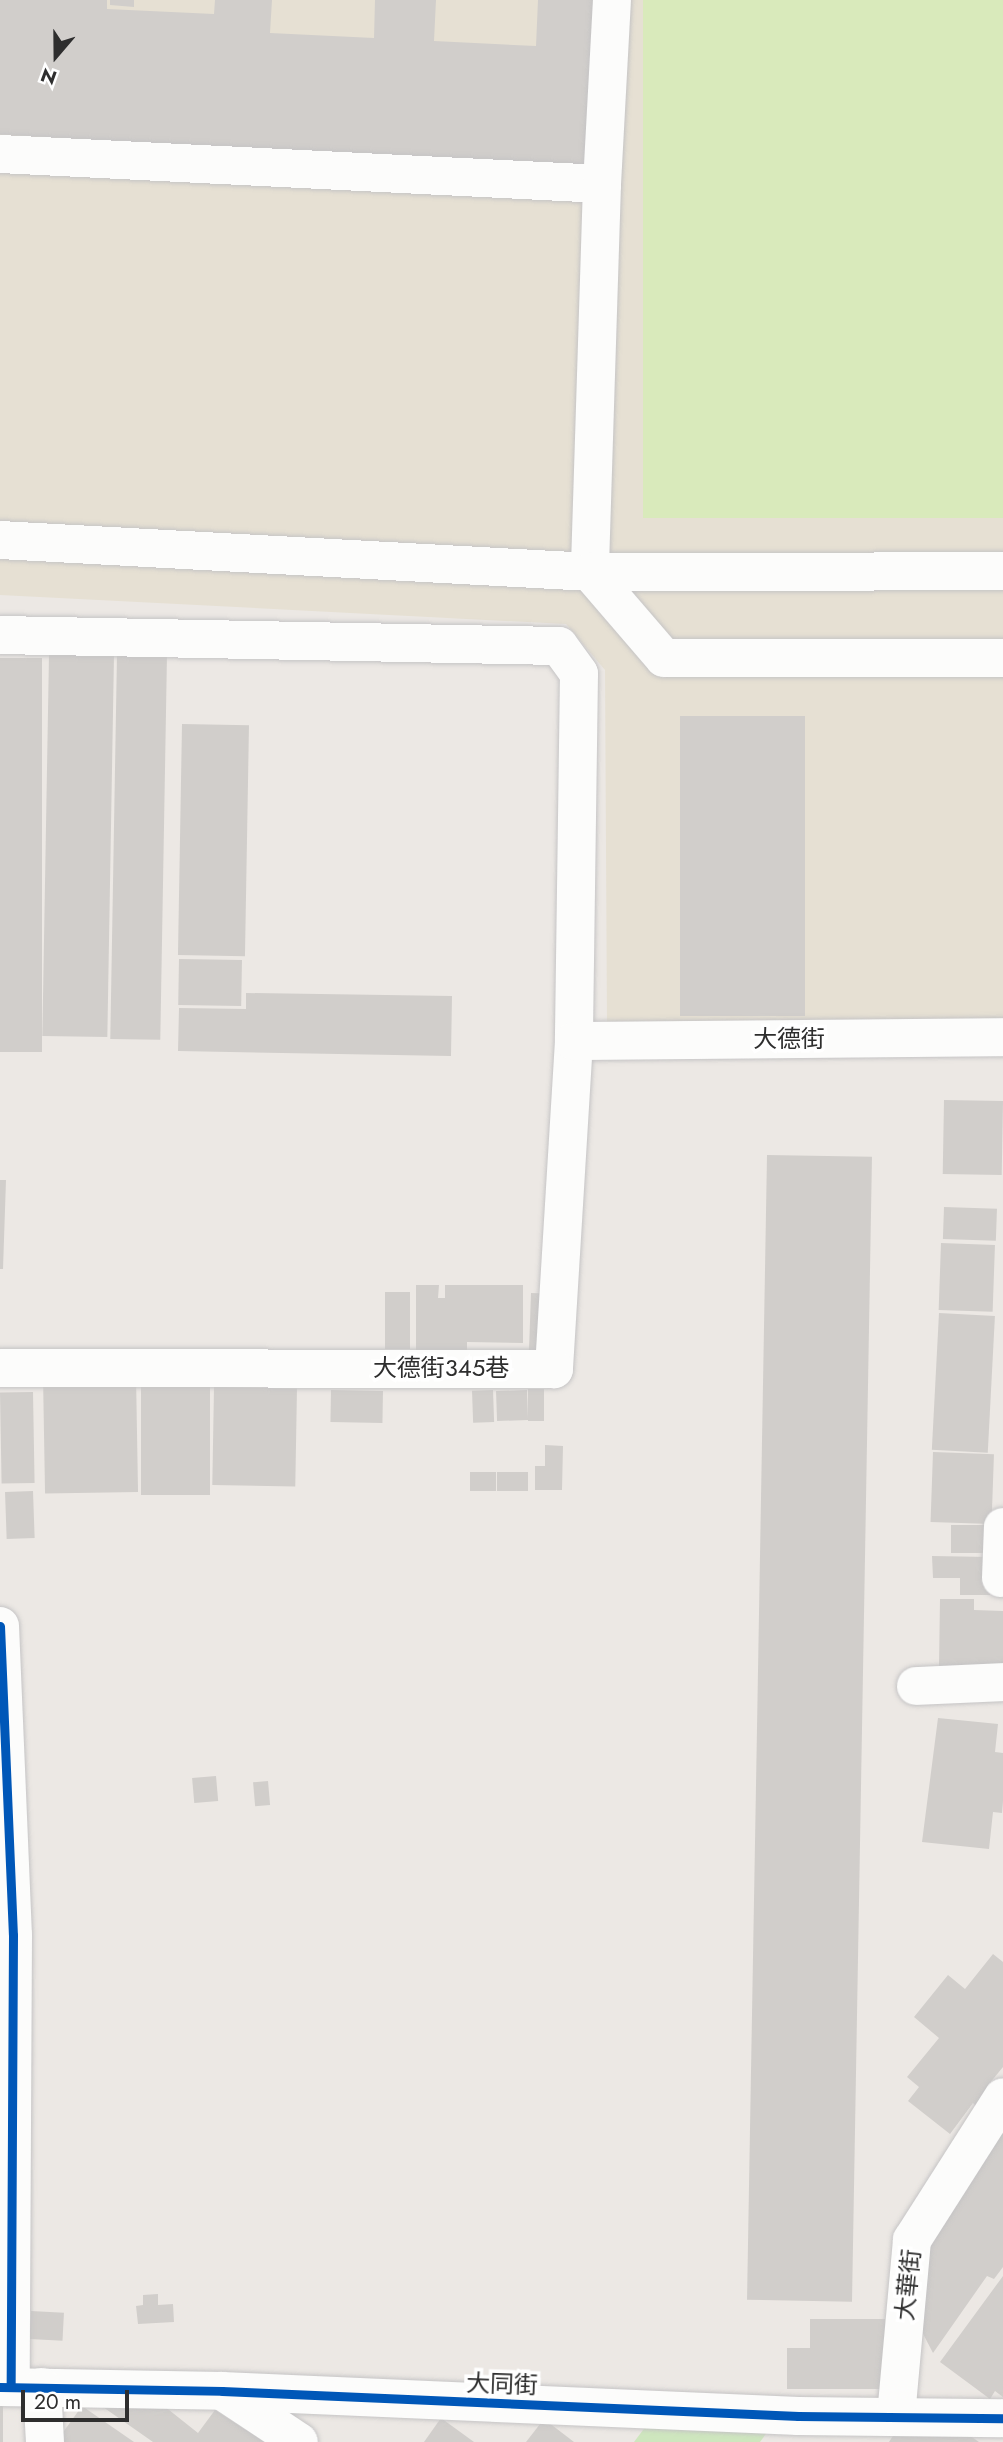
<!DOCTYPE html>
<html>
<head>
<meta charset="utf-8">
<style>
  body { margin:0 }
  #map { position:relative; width:1003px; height:2442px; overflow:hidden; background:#ece8e4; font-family:Jost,"Noto Sans TC",sans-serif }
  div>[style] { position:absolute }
  .education>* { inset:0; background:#e6e0d3 }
  .green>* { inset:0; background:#cee6be }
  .pitch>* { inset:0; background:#d9eabb; transform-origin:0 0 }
  .building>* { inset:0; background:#d1cecb; transform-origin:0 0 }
  .roads { filter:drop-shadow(0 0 2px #c5c4c5) drop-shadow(0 0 2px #c5c4c5) }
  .minor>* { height:38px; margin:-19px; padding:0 19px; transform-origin:19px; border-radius:19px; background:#fcfcfb }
  .cycleway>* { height:9px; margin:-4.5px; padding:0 4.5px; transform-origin:4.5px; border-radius:4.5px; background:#0057b8 }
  span { translate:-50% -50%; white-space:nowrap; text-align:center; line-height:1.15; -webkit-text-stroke:7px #fff; paint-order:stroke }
  .street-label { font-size:24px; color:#2e2e2e }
  .north { position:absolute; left:21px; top:21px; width:70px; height:70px; -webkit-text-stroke:5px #fff; paint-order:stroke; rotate:200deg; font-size:19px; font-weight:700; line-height:28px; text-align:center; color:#2e2e2e }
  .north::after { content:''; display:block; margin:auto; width:24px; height:32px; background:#2e2e2e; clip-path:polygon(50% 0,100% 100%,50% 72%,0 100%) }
  .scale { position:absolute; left:21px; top:2390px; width:108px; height:32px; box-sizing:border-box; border:4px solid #2e2e2e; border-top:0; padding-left:9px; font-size:21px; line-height:24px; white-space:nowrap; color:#2e2e2e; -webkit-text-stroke:5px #fff; paint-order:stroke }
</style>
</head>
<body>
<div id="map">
  <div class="education">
    <div style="clip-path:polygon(0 0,1003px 0,1003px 1024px,607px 1025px,605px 670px,566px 624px,0 595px)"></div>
  </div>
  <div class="green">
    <div style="clip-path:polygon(649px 2422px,770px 2428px,760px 2442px,634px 2442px)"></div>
  </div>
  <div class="pitch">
    <div style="left:643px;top:0;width:360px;height:518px"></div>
  </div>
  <div class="building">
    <div style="clip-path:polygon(0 0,107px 0,107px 9px,214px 14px,215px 0,272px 0,270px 33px,374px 38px,375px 0,436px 0,434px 41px,536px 46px,538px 0,598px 0,591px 171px,0 134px)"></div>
    <div style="clip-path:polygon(110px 0,134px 0,134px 7px,110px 5px)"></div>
    <div style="left:49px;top:654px;width:65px;height:382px;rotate:1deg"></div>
    <div style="left:117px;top:654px;width:50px;height:385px;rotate:1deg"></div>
    <div style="left:0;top:658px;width:42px;height:394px"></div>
    <div style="left:680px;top:716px;width:125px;height:300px"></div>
    <div style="left:182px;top:724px;width:67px;height:231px;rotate:1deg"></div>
    <div style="left:179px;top:959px;width:63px;height:46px;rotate:1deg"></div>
    <div style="clip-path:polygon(246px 993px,452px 996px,451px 1056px,178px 1051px,179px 1008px,246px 1009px)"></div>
    <div style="left:944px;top:1100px;width:59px;height:74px;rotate:1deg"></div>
    <div style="left:767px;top:1155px;width:105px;height:1145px;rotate:1deg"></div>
    <div style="clip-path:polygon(0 1180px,6px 1180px,3px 1269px,0 1269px)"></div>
    <div style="left:944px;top:1207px;width:53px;height:32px;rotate:2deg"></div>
    <div style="left:941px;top:1243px;width:54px;height:67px;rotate:2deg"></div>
    <div style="clip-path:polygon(416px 1285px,439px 1285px,438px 1298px,445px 1298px,445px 1285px,523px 1285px,523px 1343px,467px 1342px,467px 1366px,416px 1366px)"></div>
    <div style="left:385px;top:1292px;width:25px;height:57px"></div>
    <div style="left:531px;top:1293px;width:25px;height:69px;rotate:2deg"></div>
    <div style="left:939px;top:1313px;width:56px;height:137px;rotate:3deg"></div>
    <div style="left:136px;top:1375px;width:117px;height:93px;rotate:89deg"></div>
    <div style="left:141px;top:1376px;width:69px;height:119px"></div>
    <div style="left:214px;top:1387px;width:83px;height:98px;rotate:1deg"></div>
    <div style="left:544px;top:1389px;width:32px;height:16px;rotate:90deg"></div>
    <div style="left:331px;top:1390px;width:52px;height:32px;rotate:1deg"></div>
    <div style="left:493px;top:1390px;width:32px;height:21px;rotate:88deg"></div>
    <div style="left:527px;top:1390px;width:30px;height:31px;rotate:88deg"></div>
    <div style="left:33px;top:1392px;width:91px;height:33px;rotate:89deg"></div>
    <div style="clip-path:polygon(545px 1445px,563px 1446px,562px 1490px,535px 1490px,535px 1466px,545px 1466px)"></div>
    <div style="left:933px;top:1452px;width:61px;height:70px;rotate:2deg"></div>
    <div style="left:470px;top:1472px;width:26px;height:19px"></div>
    <div style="left:497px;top:1472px;width:31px;height:19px"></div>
    <div style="left:33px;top:1491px;width:47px;height:28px;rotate:88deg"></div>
    <div style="left:987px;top:1525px;width:28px;height:36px;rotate:90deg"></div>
    <div style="clip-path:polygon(932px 1556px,990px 1557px,990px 1595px,960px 1595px,960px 1578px,933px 1578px)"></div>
    <div style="clip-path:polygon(940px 1599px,974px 1599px,974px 1610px,1003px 1611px,1003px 1668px,939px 1667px)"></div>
    <div style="clip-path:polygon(938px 1718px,998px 1724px,995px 1752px,1003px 1753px,1003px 1801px,1002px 1813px,993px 1812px,989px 1849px,922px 1842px)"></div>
    <div style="left:216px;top:1776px;width:25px;height:24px;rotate:85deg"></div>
    <div style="left:268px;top:1781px;width:24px;height:15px;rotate:85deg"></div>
    <div style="clip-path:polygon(993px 1954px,1003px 1962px,1003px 2067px,989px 2084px,993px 2088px,977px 2107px,973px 2103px,950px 2134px,908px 2101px,919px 2087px,907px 2077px,939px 2038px,914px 2017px,948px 1975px,965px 1989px)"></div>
    <div style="clip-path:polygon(1003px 2121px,1003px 2267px,994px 2279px,987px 2276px,933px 2353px,919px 2326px,930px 2224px)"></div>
    <div style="clip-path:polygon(1003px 2276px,1003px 2397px,995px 2391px,990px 2399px,940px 2362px)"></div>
    <div style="clip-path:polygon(158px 2294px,158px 2305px,173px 2304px,174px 2322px,138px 2324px,136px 2306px,143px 2305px,143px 2295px)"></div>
    <div style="left:31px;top:2311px;width:33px;height:28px;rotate:3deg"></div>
    <div style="clip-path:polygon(810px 2319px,885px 2319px,885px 2389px,787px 2389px,787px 2348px,810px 2348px)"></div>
    <div style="clip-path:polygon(159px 2402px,198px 2433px,215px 2410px,264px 2442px,153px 2442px,103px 2407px)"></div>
    <div style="left:0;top:2406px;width:3px;height:36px"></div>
    <div style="clip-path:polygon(82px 2406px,134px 2442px,56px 2442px)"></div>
    <div style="clip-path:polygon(441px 2418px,474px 2442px,424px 2442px)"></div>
    <div style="clip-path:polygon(544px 2419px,574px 2442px,526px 2442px)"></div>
    <div style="clip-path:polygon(953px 2424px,979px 2442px,889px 2442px,900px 2425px)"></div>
  </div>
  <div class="roads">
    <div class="minor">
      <div style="left:0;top:154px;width:603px;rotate:2.85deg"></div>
      <div style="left:602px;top:184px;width:388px;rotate:91.8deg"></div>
      <div style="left:590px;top:572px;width:113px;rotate:49.3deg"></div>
      <div style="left:664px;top:658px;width:339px"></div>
      <div style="left:602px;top:184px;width:184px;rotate:-86.9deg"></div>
      <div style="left:0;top:540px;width:591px;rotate:3.1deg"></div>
      <div style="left:590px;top:572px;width:413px;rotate:-0.1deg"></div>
      <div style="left:0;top:635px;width:559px;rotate:1.13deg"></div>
      <div style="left:559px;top:646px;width:34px;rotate:54deg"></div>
      <div style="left:579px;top:674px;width:367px;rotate:90.8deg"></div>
      <div style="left:574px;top:1041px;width:329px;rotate:93.5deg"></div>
      <div style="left:554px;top:1369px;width:554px;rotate:-179.9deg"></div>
      <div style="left:574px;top:1041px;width:429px;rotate:-0.5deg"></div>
      <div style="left:1001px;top:1578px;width:51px;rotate:-87.8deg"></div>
      <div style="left:0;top:1626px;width:309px;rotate:87.6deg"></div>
      <div style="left:13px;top:1935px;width:452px;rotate:90.3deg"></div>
      <div style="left:916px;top:1686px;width:87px;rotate:-2.6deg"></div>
      <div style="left:0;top:2387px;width:222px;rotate:1deg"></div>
      <div style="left:222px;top:2391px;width:577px;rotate:2.49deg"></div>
      <div style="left:798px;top:2416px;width:205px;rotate:0.6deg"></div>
      <div style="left:42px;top:2387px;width:55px;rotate:86.9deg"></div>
      <div style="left:222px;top:2391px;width:92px;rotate:33.5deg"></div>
      <div style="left:896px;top:2416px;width:177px;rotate:-84.8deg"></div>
      <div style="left:912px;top:2240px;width:169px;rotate:-57.5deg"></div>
    </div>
  </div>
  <div class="cycleway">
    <div style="left:0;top:1626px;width:309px;rotate:87.6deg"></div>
    <div style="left:13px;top:1935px;width:452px;rotate:90.3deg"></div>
    <div style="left:0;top:2387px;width:222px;rotate:1deg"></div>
    <div style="left:222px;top:2391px;width:577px;rotate:2.49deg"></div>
    <div style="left:798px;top:2416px;width:205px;rotate:0.6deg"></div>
  </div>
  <div class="street-label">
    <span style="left:789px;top:1039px">大德街</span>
    <span style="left:441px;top:1368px">大德街345巷</span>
    <span style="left:908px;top:2285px;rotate:-84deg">大華街</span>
    <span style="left:502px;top:2384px;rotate:2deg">大同街</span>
  </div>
  <div class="north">N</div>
  <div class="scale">20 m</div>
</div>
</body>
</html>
